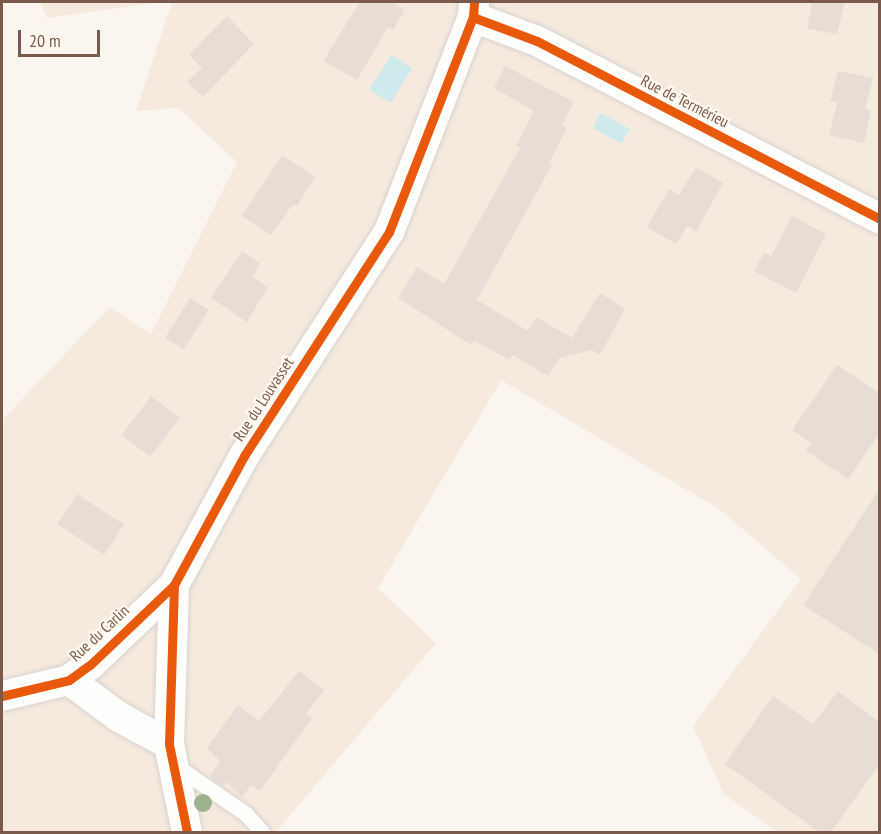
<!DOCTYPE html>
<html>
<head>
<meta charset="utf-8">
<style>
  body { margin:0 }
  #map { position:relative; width:881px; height:834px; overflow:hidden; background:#faf5ef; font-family:"PT Sans Narrow",sans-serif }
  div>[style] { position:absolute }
  .residential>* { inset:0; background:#f6eadf }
  .water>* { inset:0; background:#cfeaec; transform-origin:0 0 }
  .building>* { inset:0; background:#e7ddd5; transform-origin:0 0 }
  .roads { filter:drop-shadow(0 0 2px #d9d2cd) drop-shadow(0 0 2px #d9d2cd) }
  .service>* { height:15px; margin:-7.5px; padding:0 7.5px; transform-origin:7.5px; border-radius:7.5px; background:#fefefd }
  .minor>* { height:30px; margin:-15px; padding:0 15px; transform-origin:15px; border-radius:15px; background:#fefefd }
  .cycleway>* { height:9px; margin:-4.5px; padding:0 4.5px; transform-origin:4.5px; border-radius:4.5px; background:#e8590c }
  .trees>* { width:18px; height:18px; margin:-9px; border-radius:50%; background:#9eb28e }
  span { translate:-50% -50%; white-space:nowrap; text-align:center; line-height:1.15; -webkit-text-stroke:4.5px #fff9f2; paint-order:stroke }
  .street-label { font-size:16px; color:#7c5a4b }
  .frame { position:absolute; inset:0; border:3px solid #7c5a4b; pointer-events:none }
  .scale { position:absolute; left:18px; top:30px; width:82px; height:27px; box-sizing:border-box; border:3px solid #7c5a4b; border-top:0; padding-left:8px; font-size:18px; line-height:21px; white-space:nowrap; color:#7c5a4b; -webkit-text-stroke:4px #fff9f2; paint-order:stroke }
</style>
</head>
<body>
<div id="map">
  <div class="residential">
    <div style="clip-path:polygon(40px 2px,162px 2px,47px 18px)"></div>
    <div style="clip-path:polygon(172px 2px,879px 2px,879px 832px,777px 832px,724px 794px,693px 726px,801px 579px,719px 509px,501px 380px,378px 588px,436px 643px,276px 832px,2px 832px,2px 420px,110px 307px,151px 334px,237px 162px,178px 108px,136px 111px)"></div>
  </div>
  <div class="water">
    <div style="left:391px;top:55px;width:25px;height:41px;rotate:32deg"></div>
    <div style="left:601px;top:113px;width:33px;height:17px;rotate:29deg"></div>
  </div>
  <div class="building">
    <div style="clip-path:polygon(360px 2px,391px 2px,405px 10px,393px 30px,388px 27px,357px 80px,323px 61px)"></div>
    <div style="clip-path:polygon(812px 2px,845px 2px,837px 34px,807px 29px)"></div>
    <div style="clip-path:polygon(227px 16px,254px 44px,203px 97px,187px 82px,202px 68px,189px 55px)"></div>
    <div style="clip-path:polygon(505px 66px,574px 102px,562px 126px,567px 128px,549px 163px,552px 165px,477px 300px,528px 331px,536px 317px,572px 338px,600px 293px,625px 309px,600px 355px,592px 350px,559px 358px,548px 376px,513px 355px,510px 360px,474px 341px,471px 345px,398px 298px,417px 267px,444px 284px,520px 148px,516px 146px,534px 111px,494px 88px)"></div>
    <div style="clip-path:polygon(838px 71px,873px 78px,865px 109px,871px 111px,864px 143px,829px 135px,837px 103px,830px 101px)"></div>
    <div style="clip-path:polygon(282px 155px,315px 177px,297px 206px,293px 204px,271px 235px,242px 216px)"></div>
    <div style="clip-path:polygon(696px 167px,723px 183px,696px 232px,687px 226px,676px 244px,647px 227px,669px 189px,679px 195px)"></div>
    <div style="clip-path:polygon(792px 216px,826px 234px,796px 293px,754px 271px,764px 253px,771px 256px)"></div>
    <div style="clip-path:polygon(242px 251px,260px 263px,253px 277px,268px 287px,247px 322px,211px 298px)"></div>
    <div style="left:190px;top:298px;width:22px;height:47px;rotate:32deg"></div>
    <div style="clip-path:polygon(837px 365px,879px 393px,879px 434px,848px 479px,806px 451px,811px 443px,792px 430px)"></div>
    <div style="left:151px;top:396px;width:36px;height:49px;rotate:37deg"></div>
    <div style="clip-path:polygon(879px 490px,879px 654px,803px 605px)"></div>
    <div style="left:77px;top:494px;width:56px;height:36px;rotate:33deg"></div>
    <div style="clip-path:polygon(299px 671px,324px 690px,306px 714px,312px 718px,260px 791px,251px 785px,242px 797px,227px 782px,222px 786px,210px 777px,220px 761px,207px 748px,238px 705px,259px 721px)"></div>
    <div style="clip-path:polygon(838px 691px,879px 722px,879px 765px,831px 832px,819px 832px,725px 764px,773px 696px,813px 724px)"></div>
  </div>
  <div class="roads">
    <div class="service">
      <div style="left:176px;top:766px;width:85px;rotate:34.4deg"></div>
      <div style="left:246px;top:814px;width:24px;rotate:48deg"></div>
    </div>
    <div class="minor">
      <div style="left:473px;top:17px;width:68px;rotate:20.6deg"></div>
      <div style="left:537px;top:41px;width:386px;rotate:27.4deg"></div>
      <div style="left:69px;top:680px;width:62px;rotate:36.5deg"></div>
      <div style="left:119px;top:717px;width:57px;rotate:28.4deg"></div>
      <div style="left:2px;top:696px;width:69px;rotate:-13.4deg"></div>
      <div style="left:69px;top:680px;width:26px;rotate:-36deg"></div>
      <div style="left:90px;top:665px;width:116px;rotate:-43.6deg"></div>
      <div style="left:187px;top:832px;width:90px;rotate:-101.6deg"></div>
      <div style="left:169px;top:744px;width:159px;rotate:-88.2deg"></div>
      <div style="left:174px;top:585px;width:147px;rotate:-61.5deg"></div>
      <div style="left:244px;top:456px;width:267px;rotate:-57.1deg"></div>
      <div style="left:389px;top:232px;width:231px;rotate:-68.7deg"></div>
      <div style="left:473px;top:17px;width:15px;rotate:-86deg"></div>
    </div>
  </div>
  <div class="cycleway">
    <div style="left:473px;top:17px;width:68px;rotate:20.6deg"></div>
    <div style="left:537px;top:41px;width:386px;rotate:27.4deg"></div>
    <div style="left:2px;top:696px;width:69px;rotate:-13.4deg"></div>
    <div style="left:69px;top:680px;width:26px;rotate:-36deg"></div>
    <div style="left:90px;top:665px;width:116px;rotate:-43.6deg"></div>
    <div style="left:187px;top:832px;width:90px;rotate:-101.6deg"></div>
    <div style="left:169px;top:744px;width:159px;rotate:-88.2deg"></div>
    <div style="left:174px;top:585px;width:147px;rotate:-61.5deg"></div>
    <div style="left:244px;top:456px;width:267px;rotate:-57.1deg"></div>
    <div style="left:389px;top:232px;width:231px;rotate:-68.7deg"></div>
    <div style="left:473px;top:17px;width:15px;rotate:-86deg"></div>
  </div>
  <div class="trees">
    <div style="left:203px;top:803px"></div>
  </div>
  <div class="street-label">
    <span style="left:685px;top:101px;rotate:27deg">Rue de Termérieu</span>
    <span style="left:263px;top:399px;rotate:-57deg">Rue du Louvasset</span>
    <span style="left:99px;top:633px;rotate:-43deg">Rue du Carlin</span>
  </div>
  <div class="frame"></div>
  <div class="scale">20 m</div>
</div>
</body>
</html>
